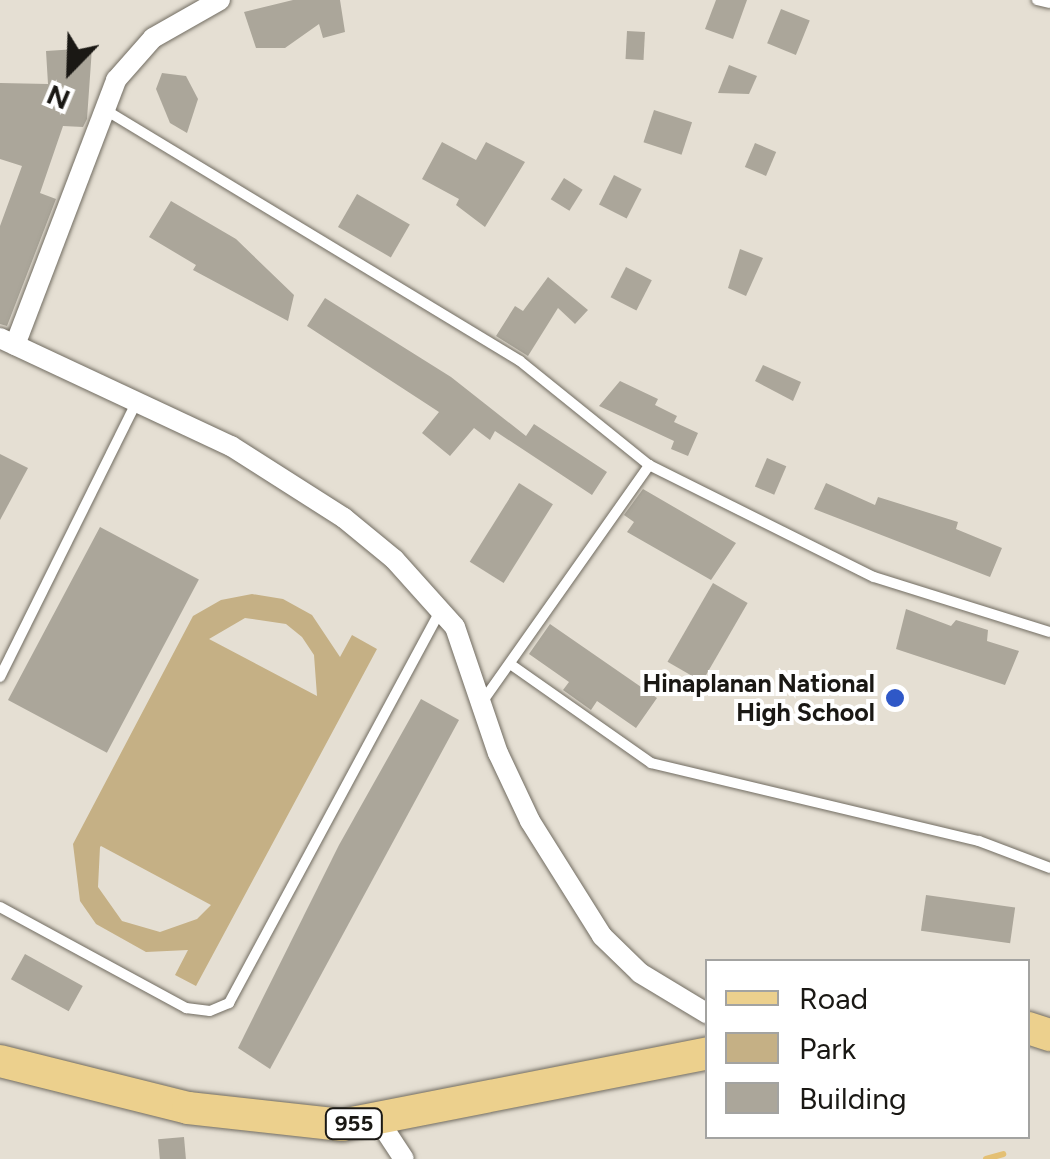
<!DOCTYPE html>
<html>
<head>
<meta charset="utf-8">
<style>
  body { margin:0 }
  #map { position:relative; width:1050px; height:1159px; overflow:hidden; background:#e5dfd3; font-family:Figtree,sans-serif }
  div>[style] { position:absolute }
  .green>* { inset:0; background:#c5b085 }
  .stream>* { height:6px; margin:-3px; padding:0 3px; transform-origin:3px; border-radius:3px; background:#e4c074 }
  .building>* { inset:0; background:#aba69a; transform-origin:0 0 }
  .roads { filter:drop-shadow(0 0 2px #716c61) drop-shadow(0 0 2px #716c61) }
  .lane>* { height:10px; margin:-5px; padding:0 5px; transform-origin:5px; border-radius:5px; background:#fff }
  .street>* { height:20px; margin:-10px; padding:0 10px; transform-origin:10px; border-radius:10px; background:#fff }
  .primary>* { height:32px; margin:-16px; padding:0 16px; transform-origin:16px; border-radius:16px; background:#ecd08d }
  .dots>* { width:28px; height:28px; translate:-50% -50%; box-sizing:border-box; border:5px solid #fff; border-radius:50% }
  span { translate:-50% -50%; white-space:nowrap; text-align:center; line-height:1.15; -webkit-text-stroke:8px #fff; paint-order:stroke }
  .shield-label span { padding:2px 8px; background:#fff; border:2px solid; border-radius:8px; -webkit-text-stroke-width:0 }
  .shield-label { font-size:22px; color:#1a1814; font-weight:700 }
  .poi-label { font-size:25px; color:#1a1814; font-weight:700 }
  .right { translate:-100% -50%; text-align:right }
  .legend { position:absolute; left:705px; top:959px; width:325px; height:180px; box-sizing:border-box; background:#fff; border:2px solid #a3a3a1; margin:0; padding:12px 18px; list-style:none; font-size:30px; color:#1a1814 }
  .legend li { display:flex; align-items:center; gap:20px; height:50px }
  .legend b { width:50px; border:2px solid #a3a3a1 }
  .north { position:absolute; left:20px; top:20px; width:100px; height:100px; -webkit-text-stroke:8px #fff; paint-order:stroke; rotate:203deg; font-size:28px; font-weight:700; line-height:40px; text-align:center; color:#1a1814 }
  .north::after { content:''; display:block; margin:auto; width:35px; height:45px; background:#1a1814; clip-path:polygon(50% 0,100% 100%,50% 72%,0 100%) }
</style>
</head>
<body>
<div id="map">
  <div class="green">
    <div style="clip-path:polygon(evenodd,252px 594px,283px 599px,312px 615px,340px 657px,352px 635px,377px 649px,196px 986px,175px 975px,188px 950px,146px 952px,96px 924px,80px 901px,73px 844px,193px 616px,221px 600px,252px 594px,245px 618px,286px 624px,302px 637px,314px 655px,317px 696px,209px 639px,245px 618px,252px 594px,100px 847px,101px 846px,211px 905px,197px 919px,160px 932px,122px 921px,98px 887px,100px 847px)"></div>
  </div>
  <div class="stream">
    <div style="left:986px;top:1159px;width:18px;rotate:-16deg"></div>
  </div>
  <div class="building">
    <div style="clip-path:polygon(293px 0,340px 0,345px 32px,323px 38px,319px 24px,285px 48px,256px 48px,244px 12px)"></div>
    <div style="clip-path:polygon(716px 0,747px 0,733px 39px,705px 29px)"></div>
    <div style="left:781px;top:9px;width:31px;height:37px;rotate:22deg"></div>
    <div style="left:627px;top:31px;width:18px;height:28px;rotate:3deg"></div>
    <div style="clip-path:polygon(92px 48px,87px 119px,83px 127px,63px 126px,40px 193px,56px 199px,7px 326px,0 324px,0 226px,22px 166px,0 159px,0 83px,48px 84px,46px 51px)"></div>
    <div style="clip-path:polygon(729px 65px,757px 76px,749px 94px,718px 93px)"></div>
    <div style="clip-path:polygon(162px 73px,186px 76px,198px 99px,187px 133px,170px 123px,156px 89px)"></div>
    <div style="left:654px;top:110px;width:40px;height:34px;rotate:18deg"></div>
    <div style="clip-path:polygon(442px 142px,476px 160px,486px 142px,525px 162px,485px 227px,456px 205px,459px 199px,422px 179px)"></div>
    <div style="left:755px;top:143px;width:23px;height:26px;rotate:23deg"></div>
    <div style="left:614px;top:175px;width:31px;height:33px;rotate:27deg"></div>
    <div style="left:564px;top:178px;width:22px;height:25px;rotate:32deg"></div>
    <div style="left:357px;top:194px;width:61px;height:38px;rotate:30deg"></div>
    <div style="clip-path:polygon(171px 201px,236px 239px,294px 295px,288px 321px,193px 270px,196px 265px,149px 237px)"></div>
    <div style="clip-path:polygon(740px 249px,763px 258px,746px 296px,728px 288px)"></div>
    <div style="left:626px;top:267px;width:29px;height:34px;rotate:27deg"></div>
    <div style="clip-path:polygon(548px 277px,588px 310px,575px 324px,558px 308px,528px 356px,496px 336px,515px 306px,523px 311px)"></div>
    <div style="clip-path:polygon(325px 298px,451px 377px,526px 436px,534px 424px,607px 472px,592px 495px,495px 431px,490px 440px,474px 428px,450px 456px,422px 433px,439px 412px,307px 326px)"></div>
    <div style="clip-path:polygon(763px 365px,801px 382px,793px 401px,755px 381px)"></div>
    <div style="clip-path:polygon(620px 381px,658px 399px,655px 405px,677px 416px,674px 422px,698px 433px,688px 456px,671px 449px,674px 441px,599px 406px)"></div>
    <div style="clip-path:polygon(0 454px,28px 468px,0 520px)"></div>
    <div style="left:767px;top:458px;width:21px;height:31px;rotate:23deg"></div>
    <div style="left:519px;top:483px;width:40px;height:93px;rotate:32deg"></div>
    <div style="clip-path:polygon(826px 483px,875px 505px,878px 497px,958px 522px,956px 529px,1002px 548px,990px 577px,814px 509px)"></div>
    <div style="clip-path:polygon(643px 489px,736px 543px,711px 580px,627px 532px,634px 522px,624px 515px)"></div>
    <div style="left:100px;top:527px;width:112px;height:196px;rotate:28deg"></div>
    <div style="left:713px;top:583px;width:40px;height:91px;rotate:30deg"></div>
    <div style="clip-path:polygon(906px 609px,951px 626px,956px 620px,988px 630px,987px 641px,1019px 651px,1005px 685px,896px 649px)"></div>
    <div style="clip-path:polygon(550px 624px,657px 698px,636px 728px,597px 701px,591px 710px,563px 690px,569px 682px,529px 654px)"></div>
    <div style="clip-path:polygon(421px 699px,459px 720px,270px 1069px,238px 1048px,339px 845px)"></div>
    <div style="left:926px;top:895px;width:90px;height:36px;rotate:8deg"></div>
    <div style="left:25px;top:954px;width:66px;height:29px;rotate:29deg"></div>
    <div style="left:184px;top:1137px;width:22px;height:26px;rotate:85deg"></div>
  </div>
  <div class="roads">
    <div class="lane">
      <div style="left:1037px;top:0;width:13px;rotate:13deg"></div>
      <div style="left:104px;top:109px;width:486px;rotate:31.2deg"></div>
      <div style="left:520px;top:361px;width:166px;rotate:38.9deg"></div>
      <div style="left:649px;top:465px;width:251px;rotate:26.5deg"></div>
      <div style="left:874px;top:577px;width:184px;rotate:17.4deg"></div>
      <div style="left:513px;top:666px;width:169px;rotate:35.1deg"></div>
      <div style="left:651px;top:763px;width:337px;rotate:13.4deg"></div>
      <div style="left:979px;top:841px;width:76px;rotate:20.8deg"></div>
      <div style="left:0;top:677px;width:310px;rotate:-63.6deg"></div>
      <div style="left:480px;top:705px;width:294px;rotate:-54.8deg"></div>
      <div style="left:0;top:907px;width:212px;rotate:28.5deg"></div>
      <div style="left:186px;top:1008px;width:24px;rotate:7deg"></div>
      <div style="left:210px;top:1011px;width:21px;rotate:-23deg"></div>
      <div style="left:229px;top:1003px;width:447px;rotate:-61.7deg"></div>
    </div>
    <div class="street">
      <div style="left:0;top:338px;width:255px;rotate:25.1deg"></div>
      <div style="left:231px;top:446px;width:134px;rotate:32.5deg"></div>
      <div style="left:344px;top:518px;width:65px;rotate:39.4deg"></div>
      <div style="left:394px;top:559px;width:91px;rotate:48.1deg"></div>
      <div style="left:455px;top:627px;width:133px;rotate:71.2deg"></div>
      <div style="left:498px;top:753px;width:75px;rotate:64.8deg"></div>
      <div style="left:530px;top:821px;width:136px;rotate:57.9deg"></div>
      <div style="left:602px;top:936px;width:53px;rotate:44.2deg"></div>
      <div style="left:640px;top:973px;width:79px;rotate:31.1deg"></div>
      <div style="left:15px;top:345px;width:284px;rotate:-69.1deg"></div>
      <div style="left:116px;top:80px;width:56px;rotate:-48.6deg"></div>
      <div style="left:153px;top:38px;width:77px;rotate:-29.6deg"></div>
      <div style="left:379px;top:1121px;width:45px;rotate:56.7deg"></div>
    </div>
    <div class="primary">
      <div style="left:1028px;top:1028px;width:23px;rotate:18deg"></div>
      <div style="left:0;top:1061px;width:194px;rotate:14deg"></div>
      <div style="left:188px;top:1108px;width:155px;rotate:6.3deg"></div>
      <div style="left:342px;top:1125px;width:373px;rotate:-11.1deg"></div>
    </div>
  </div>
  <div class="dots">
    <div style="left:895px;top:698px;background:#2f58c7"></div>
  </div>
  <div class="shield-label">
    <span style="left:354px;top:1124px">955</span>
  </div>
  <div class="poi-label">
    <span class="right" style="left:875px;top:698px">Hinaplanan National<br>High School</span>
  </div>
  <ul class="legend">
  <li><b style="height:12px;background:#ecd08d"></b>Road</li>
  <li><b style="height:28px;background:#c5b085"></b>Park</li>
  <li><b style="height:28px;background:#aba69a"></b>Building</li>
  </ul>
  <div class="north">N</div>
</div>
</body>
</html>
